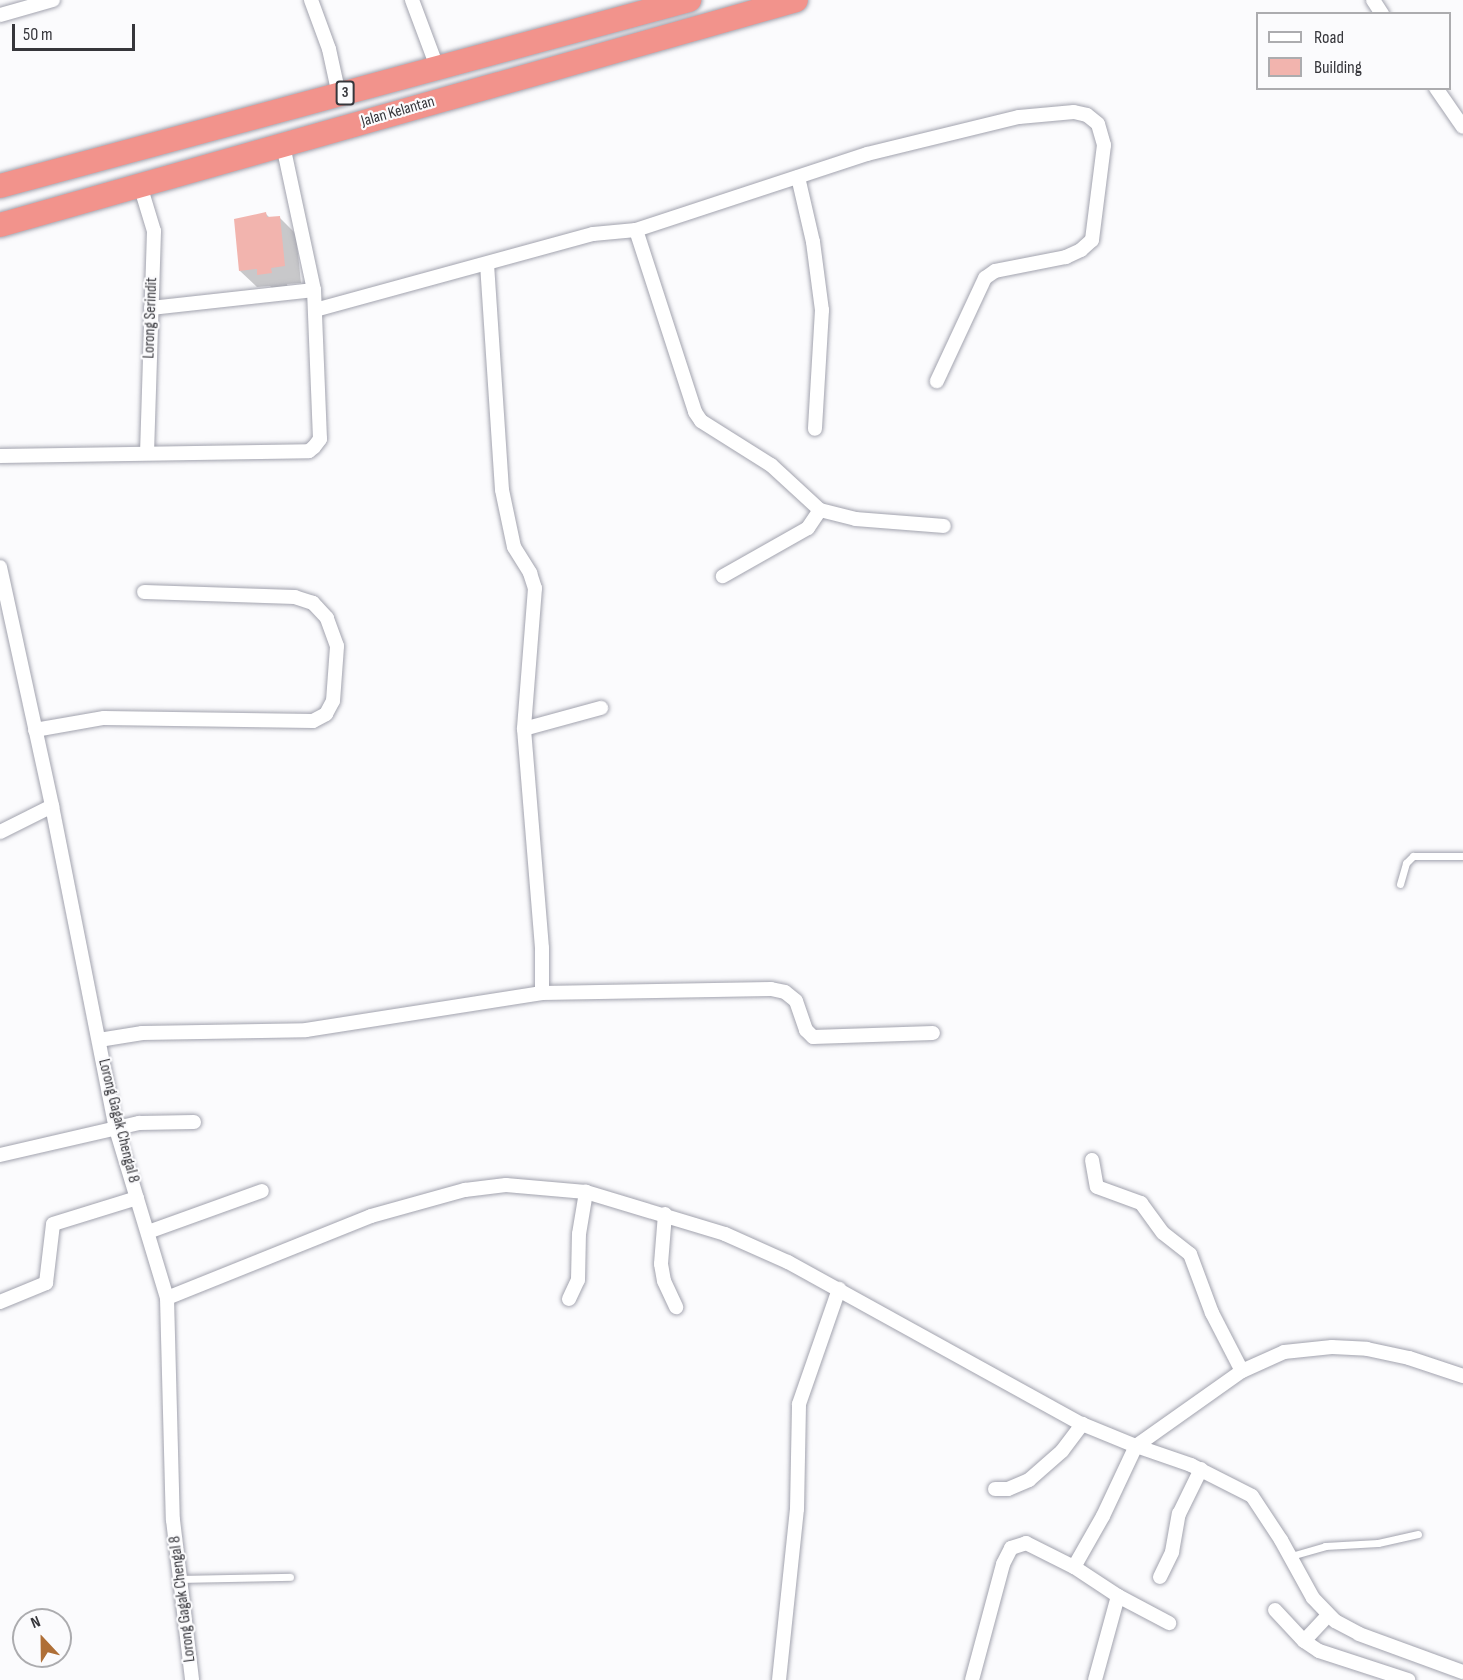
<!DOCTYPE html>
<html>
<head>
<meta charset="utf-8">
<style>
  body { margin:0 }
  #map { position:relative; width:1463px; height:1680px; overflow:hidden; background:#fbfbfd; font-family:"Sofia Sans Condensed",sans-serif }
  div>[style] { position:absolute }
  .shadow>* { inset:0; background:#0003 }
  .building>* { inset:0; background:#f2b4ae }
  .roads { filter:drop-shadow(0 0 2px #a2a3ae) drop-shadow(0 0 2px #a2a3ae) }
  .lane>* { height:7px; margin:-3.5px; padding:0 3.5px; transform-origin:3.5px; border-radius:3.5px; background:#fff }
  .street>* { height:14px; margin:-7px; padding:0 7px; transform-origin:7px; border-radius:7px; background:#fff }
  .highway>* { height:24px; margin:-12px; padding:0 12px; transform-origin:12px; border-radius:12px; background:#f2938c }
  span { translate:-50% -50%; white-space:nowrap; text-align:center; line-height:1.15; -webkit-text-stroke:4.5px #fbfbfd; paint-order:stroke }
  .shield-label span { padding:2px 4px; background:#fbfbfd; border:2px solid; border-radius:4px; -webkit-text-stroke-width:0 }
  .shield-label { font-size:15px; color:#36363b; font-weight:700 }
  .street-label { font-size:16px; color:#36363b }
  .legend { position:absolute; left:1256px; top:12px; width:195px; height:78px; box-sizing:border-box; background:#fbfbfd; border:2px solid #acacaf; margin:0; padding:8px 10px; list-style:none; font-size:18px; color:#36363b }
  .legend li { display:flex; align-items:center; gap:12px; height:30px }
  .legend b { width:30px; border:2px solid #acacaf }
  .north { position:absolute; left:12px; top:1608px; width:60px; height:60px; box-sizing:border-box; background:#fbfbfd; border:2px solid #acacaf; border-radius:50%; rotate:338deg; font-size:16px; font-weight:700; line-height:24px; text-align:center; color:#36363b }
  .north::after { content:''; display:block; margin:auto; width:21px; height:27px; background:#af6f37; clip-path:polygon(50% 0,100% 100%,50% 72%,0 100%) }
  .scale { position:absolute; left:12px; top:24px; width:123px; height:27px; box-sizing:border-box; border:3px solid #36363b; border-top:0; padding-left:8px; font-size:18px; line-height:21px; white-space:nowrap; color:#36363b; -webkit-text-stroke:4px #fbfbfd; paint-order:stroke }
</style>
</head>
<body>
<div id="map">
  <div class="shadow">
    <div style="clip-path:polygon(266px 214px,270px 218px,279px 217px,296px 234px,301px 283px,287px 284px,288px 289px,275px 291px,270px 286px,257px 287px,240px 271px)"></div>
  </div>
  <div class="building">
    <div style="clip-path:polygon(266px 212px,267px 217px,280px 216px,285px 266px,271px 268px,272px 273px,257px 275px,257px 269px,239px 271px,234px 219px)"></div>
  </div>
  <div class="roads">
    <div class="lane">
      <div style="left:1400px;top:884px;width:22px;rotate:-74deg"></div>
      <div style="left:1406px;top:863px;width:10px;rotate:-45deg"></div>
      <div style="left:1413px;top:856px;width:50px"></div>
      <div style="left:1291px;top:1556px;width:35px;rotate:-16deg"></div>
      <div style="left:1325px;top:1546px;width:53px;rotate:-3.2deg"></div>
      <div style="left:1378px;top:1543px;width:41px;rotate:-12.7deg"></div>
      <div style="left:181px;top:1579px;width:109px;rotate:-1.1deg"></div>
    </div>
    <div class="street">
      <div style="left:311px;top:0;width:52px;rotate:69.8deg"></div>
      <div style="left:329px;top:49px;width:47px;rotate:77.7deg"></div>
      <div style="left:412px;top:0;width:72px;rotate:69.5deg"></div>
      <div style="left:1373px;top:0;width:17px;rotate:57deg"></div>
      <div style="left:0;top:15px;width:55px;rotate:-15.8deg"></div>
      <div style="left:1436px;top:88px;width:47px;rotate:55.3deg"></div>
      <div style="left:798px;top:177px;width:67px;rotate:77deg"></div>
      <div style="left:813px;top:242px;width:69px;rotate:82.5deg"></div>
      <div style="left:822px;top:310px;width:119px;rotate:93.4deg"></div>
      <div style="left:140px;top:185px;width:48px;rotate:73.1deg"></div>
      <div style="left:154px;top:231px;width:222px;rotate:91.8deg"></div>
      <div style="left:636px;top:230px;width:191px;rotate:72deg"></div>
      <div style="left:695px;top:412px;width:11px;rotate:56deg"></div>
      <div style="left:701px;top:421px;width:83px;rotate:32.2deg"></div>
      <div style="left:771px;top:465px;width:67px;rotate:42.6deg"></div>
      <div style="left:820px;top:510px;width:22px;rotate:124deg"></div>
      <div style="left:808px;top:528px;width:98px;rotate:150.5deg"></div>
      <div style="left:487px;top:264px;width:226px;rotate:86.2deg"></div>
      <div style="left:502px;top:490px;width:58px;rotate:78.1deg"></div>
      <div style="left:514px;top:547px;width:31px;rotate:58deg"></div>
      <div style="left:530px;top:573px;width:16px;rotate:72deg"></div>
      <div style="left:535px;top:588px;width:141px;rotate:94.5deg"></div>
      <div style="left:151px;top:308px;width:164px;rotate:-6.3deg"></div>
      <div style="left:315px;top:310px;width:288px;rotate:-15.3deg"></div>
      <div style="left:593px;top:234px;width:43px;rotate:-5.3deg"></div>
      <div style="left:636px;top:230px;width:243px;rotate:-18.2deg"></div>
      <div style="left:867px;top:154px;width:156px;rotate:-13.7deg"></div>
      <div style="left:1019px;top:117px;width:55px;rotate:-5.2deg"></div>
      <div style="left:1074px;top:112px;width:13px;rotate:13deg"></div>
      <div style="left:1087px;top:115px;width:14px;rotate:39deg"></div>
      <div style="left:1098px;top:124px;width:22px;rotate:74deg"></div>
      <div style="left:1104px;top:145px;width:96px;rotate:97.2deg"></div>
      <div style="left:1092px;top:240px;width:15px;rotate:138deg"></div>
      <div style="left:1081px;top:250px;width:17px;rotate:155deg"></div>
      <div style="left:1066px;top:257px;width:72px;rotate:168.8deg"></div>
      <div style="left:995px;top:271px;width:12px;rotate:145deg"></div>
      <div style="left:985px;top:278px;width:114px;rotate:115deg"></div>
      <div style="left:0;top:456px;width:309px;rotate:-0.9deg"></div>
      <div style="left:309px;top:451px;width:6px;rotate:-39deg"></div>
      <div style="left:314px;top:447px;width:10px;rotate:-53deg"></div>
      <div style="left:320px;top:439px;width:149px;rotate:-92.3deg"></div>
      <div style="left:314px;top:290px;width:148px;rotate:-102.1deg"></div>
      <div style="left:820px;top:510px;width:37px;rotate:14deg"></div>
      <div style="left:856px;top:519px;width:88px;rotate:4.5deg"></div>
      <div style="left:0;top:567px;width:245px;rotate:77.7deg"></div>
      <div style="left:52px;top:806px;width:329px;rotate:78.8deg"></div>
      <div style="left:116px;top:1129px;width:177px;rotate:73.2deg"></div>
      <div style="left:167px;top:1298px;width:222px;rotate:88.5deg"></div>
      <div style="left:173px;top:1520px;width:161px;rotate:83.2deg"></div>
      <div style="left:35px;top:730px;width:70px;rotate:-9.9deg"></div>
      <div style="left:104px;top:718px;width:209px;rotate:0.8deg"></div>
      <div style="left:313px;top:721px;width:15px;rotate:-28deg"></div>
      <div style="left:326px;top:714px;width:15px;rotate:-62deg"></div>
      <div style="left:333px;top:701px;width:55px;rotate:-85.8deg"></div>
      <div style="left:337px;top:646px;width:30px;rotate:-110deg"></div>
      <div style="left:327px;top:618px;width:21px;rotate:-133deg"></div>
      <div style="left:313px;top:603px;width:19px;rotate:-162deg"></div>
      <div style="left:295px;top:597px;width:151px;rotate:-178.1deg"></div>
      <div style="left:0;top:832px;width:58px;rotate:-26.6deg"></div>
      <div style="left:542px;top:993px;width:229px;rotate:-1deg"></div>
      <div style="left:771px;top:989px;width:14px;rotate:12deg"></div>
      <div style="left:785px;top:992px;width:14px;rotate:39deg"></div>
      <div style="left:796px;top:1001px;width:31px;rotate:71deg"></div>
      <div style="left:806px;top:1030px;width:10px;rotate:45deg"></div>
      <div style="left:813px;top:1037px;width:120px;rotate:-1.9deg"></div>
      <div style="left:99px;top:1040px;width:44px;rotate:-9.2deg"></div>
      <div style="left:142px;top:1033px;width:164px;rotate:-1deg"></div>
      <div style="left:306px;top:1030px;width:239px;rotate:-8.9deg"></div>
      <div style="left:542px;top:993px;width:45px;rotate:-90deg"></div>
      <div style="left:542px;top:948px;width:220px;rotate:-94.7deg"></div>
      <div style="left:524px;top:729px;width:80px;rotate:-15.3deg"></div>
      <div style="left:0;top:1155px;width:143px;rotate:-13deg"></div>
      <div style="left:139px;top:1123px;width:55px;rotate:-1deg"></div>
      <div style="left:1092px;top:1160px;width:27px;rotate:80deg"></div>
      <div style="left:1097px;top:1187px;width:47px;rotate:20deg"></div>
      <div style="left:1141px;top:1203px;width:37px;rotate:54deg"></div>
      <div style="left:1163px;top:1233px;width:34px;rotate:38deg"></div>
      <div style="left:1190px;top:1254px;width:63px;rotate:69.6deg"></div>
      <div style="left:1212px;top:1313px;width:65px;rotate:62.7deg"></div>
      <div style="left:665px;top:1214px;width:50px;rotate:94.6deg"></div>
      <div style="left:661px;top:1264px;width:17px;rotate:80deg"></div>
      <div style="left:664px;top:1281px;width:29px;rotate:65deg"></div>
      <div style="left:148px;top:1232px;width:121px;rotate:-19.8deg"></div>
      <div style="left:167px;top:1298px;width:220px;rotate:-21.9deg"></div>
      <div style="left:371px;top:1216px;width:98px;rotate:-15.5deg"></div>
      <div style="left:465px;top:1190px;width:41px;rotate:-7deg"></div>
      <div style="left:506px;top:1185px;width:80px;rotate:5deg"></div>
      <div style="left:586px;top:1192px;width:145px;rotate:16.8deg"></div>
      <div style="left:725px;top:1234px;width:69px;rotate:24deg"></div>
      <div style="left:788px;top:1262px;width:336px;rotate:28.9deg"></div>
      <div style="left:1082px;top:1424px;width:58px;rotate:22.2deg"></div>
      <div style="left:1136px;top:1446px;width:130px;rotate:-35.3deg"></div>
      <div style="left:1242px;top:1371px;width:46px;rotate:-24.3deg"></div>
      <div style="left:1284px;top:1352px;width:48px;rotate:-5.9deg"></div>
      <div style="left:1332px;top:1347px;width:35px;rotate:3deg"></div>
      <div style="left:1367px;top:1349px;width:43px;rotate:12.1deg"></div>
      <div style="left:1409px;top:1358px;width:57px;rotate:18.4deg"></div>
      <div style="left:569px;top:1299px;width:21px;rotate:-65deg"></div>
      <div style="left:578px;top:1280px;width:46px;rotate:-88.8deg"></div>
      <div style="left:579px;top:1234px;width:43px;rotate:-80.5deg"></div>
      <div style="left:0;top:1302px;width:50px;rotate:-22.4deg"></div>
      <div style="left:46px;top:1283px;width:59px;rotate:-83.2deg"></div>
      <div style="left:53px;top:1224px;width:88px;rotate:-17.2deg"></div>
      <div style="left:995px;top:1489px;width:13px"></div>
      <div style="left:1008px;top:1489px;width:23px;rotate:-23deg"></div>
      <div style="left:1029px;top:1480px;width:44px;rotate:-41.3deg"></div>
      <div style="left:1062px;top:1451px;width:34px;rotate:-53deg"></div>
      <div style="left:1074px;top:1567px;width:53px;rotate:33.4deg"></div>
      <div style="left:1118px;top:1596px;width:58px;rotate:27.9deg"></div>
      <div style="left:1160px;top:1577px;width:28px;rotate:-64deg"></div>
      <div style="left:1172px;top:1552px;width:39px;rotate:-80deg"></div>
      <div style="left:1179px;top:1514px;width:50px;rotate:-63.9deg"></div>
      <div style="left:1275px;top:1610px;width:42px;rotate:46.9deg"></div>
      <div style="left:1304px;top:1641px;width:18px;rotate:34deg"></div>
      <div style="left:1319px;top:1651px;width:94px;rotate:18deg"></div>
      <div style="left:1304px;top:1641px;width:35px;rotate:-47deg"></div>
      <div style="left:779px;top:1680px;width:172px;rotate:-84deg"></div>
      <div style="left:797px;top:1509px;width:105px;rotate:-88.9deg"></div>
      <div style="left:799px;top:1404px;width:122px;rotate:-70.8deg"></div>
      <div style="left:972px;top:1680px;width:120px;rotate:-75deg"></div>
      <div style="left:1003px;top:1564px;width:18px;rotate:-63deg"></div>
      <div style="left:1011px;top:1548px;width:16px;rotate:-18deg"></div>
      <div style="left:1026px;top:1543px;width:54px;rotate:26.6deg"></div>
      <div style="left:1074px;top:1567px;width:59px;rotate:-60.4deg"></div>
      <div style="left:1103px;top:1516px;width:77px;rotate:-64.8deg"></div>
      <div style="left:1136px;top:1446px;width:58px;rotate:19.1deg"></div>
      <div style="left:1191px;top:1465px;width:68px;rotate:26.9deg"></div>
      <div style="left:1252px;top:1496px;width:53px;rotate:56.6deg"></div>
      <div style="left:1281px;top:1540px;width:66px;rotate:61.1deg"></div>
      <div style="left:1313px;top:1598px;width:32px;rotate:46deg"></div>
      <div style="left:1335px;top:1621px;width:27px;rotate:28deg"></div>
      <div style="left:1359px;top:1634px;width:111px;rotate:20.1deg"></div>
      <div style="left:1095px;top:1680px;width:87px;rotate:-74.7deg"></div>
    </div>
    <div class="highway">
      <div style="left:0;top:186px;width:714px;rotate:-15.11deg"></div>
      <div style="left:0;top:225px;width:827px;rotate:-15.78deg"></div>
    </div>
  </div>
  <div class="shield-label">
    <span style="left:345px;top:93px">3</span>
  </div>
  <div class="street-label">
    <span style="left:398px;top:112px;rotate:-16deg">Jalan Kelantan</span>
    <span style="left:151px;top:318px;rotate:-88deg">Lorong Serindit</span>
    <span style="left:118px;top:1121px;rotate:76deg">Lorong Gagak Chengal 8</span>
    <span style="left:183px;top:1599px;rotate:-97deg">Lorong Gagak Chengal 8</span>
  </div>
  <ul class="legend">
  <li><b style="height:8px;background:#fff"></b>Road</li>
  <li><b style="height:16px;background:#f2b4ae"></b>Building</li>
  </ul>
  <div class="north">N</div>
  <div class="scale">50 m</div>
</div>
</body>
</html>
